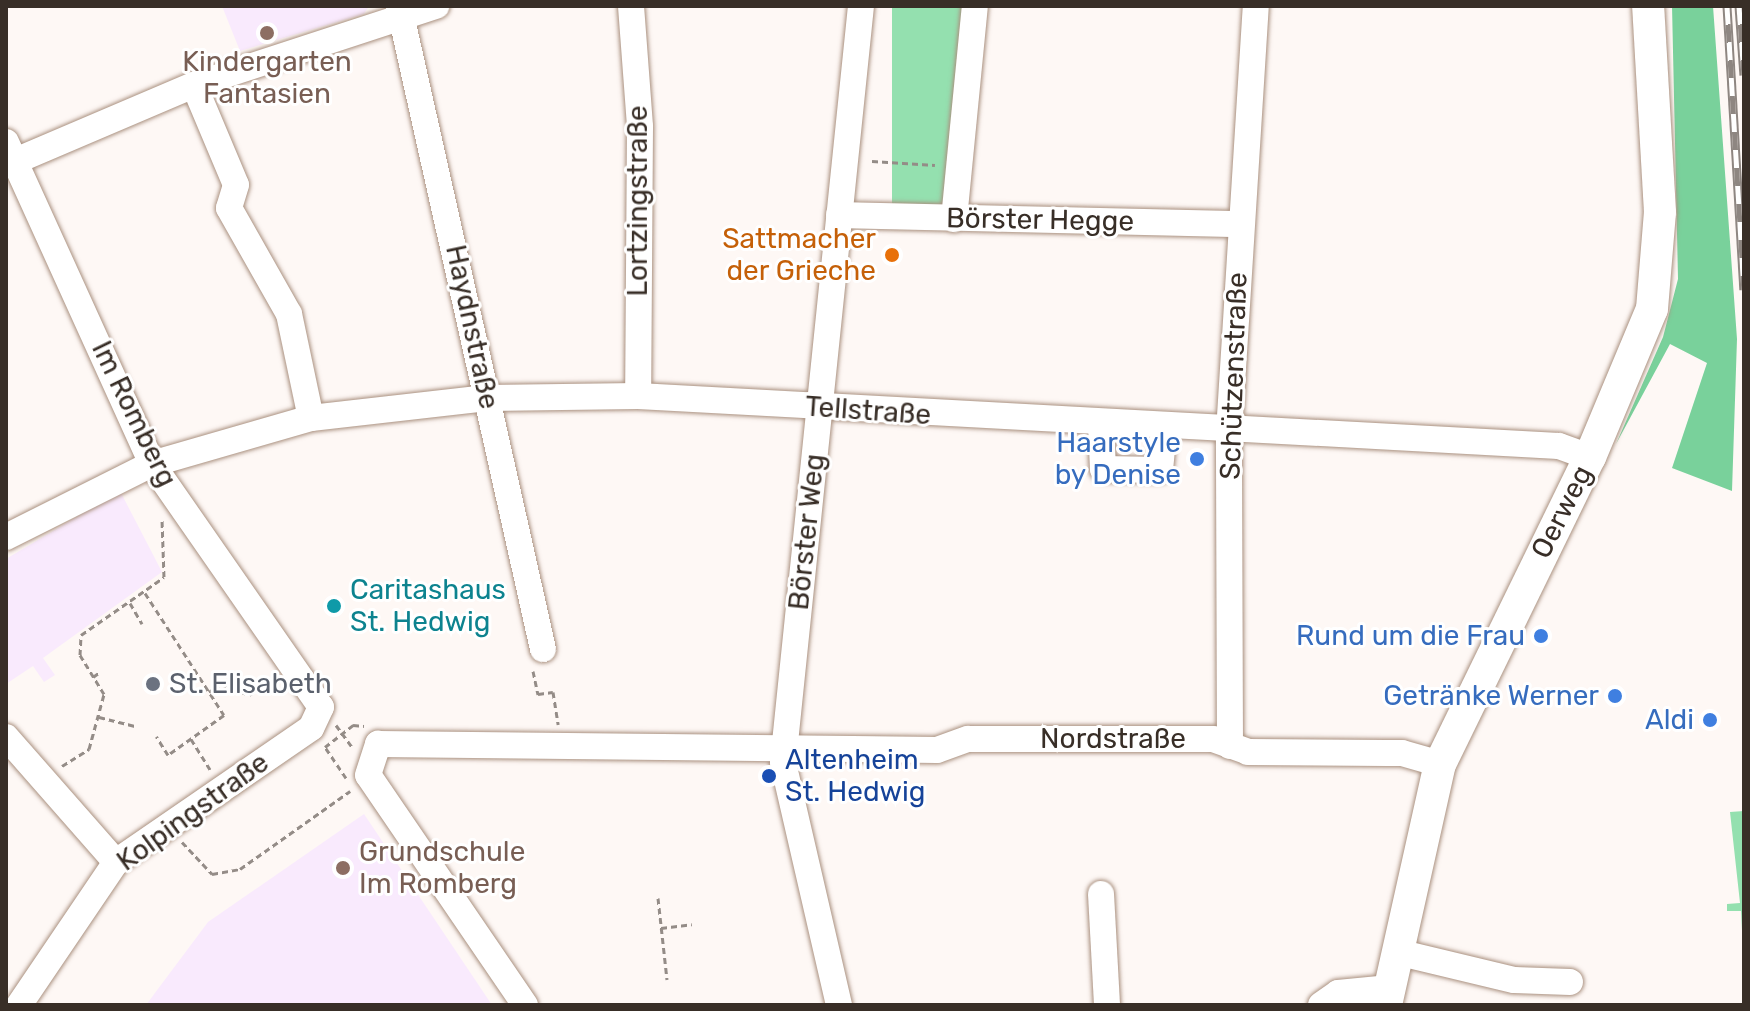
<!DOCTYPE html>
<html>
<head>
<meta charset="utf-8">
<style>
  body { margin:0 }
  #map { position:relative; width:1750px; height:1011px; overflow:hidden; background:#fef8f5; font-family:Rubik,sans-serif }
  div>[style] { position:absolute }
  .education>* { inset:0; background:#f9eafd }
  .green>* { inset:0; background:#94e0af; transform-origin:0 0 }
  .forest>* { inset:0; background:#79d19b }
  .path>* { height:3px; margin-top:-1.5px; transform-origin:0; background:repeating-linear-gradient(90deg,#948c87 0 6px,transparent 0 10px) }
  .roads { filter:drop-shadow(0 0 2px #aa9180) drop-shadow(0 0 2px #aa9180) }
  .minor>* { height:26px; margin:-13px; padding:0 13px; transform-origin:13px; border-radius:13px; background:#fff }
  .major>* { height:32px; margin:-16px; padding:0 16px; transform-origin:16px; border-radius:16px; background:#fff }
  .rail>* { height:9px; margin-top:-4.5px; transform-origin:0; background:repeating-linear-gradient(90deg,#fff 0 18px,#8e8681 0 36px); box-sizing:border-box; border-block:2px solid #8e8681 }
  .dots>* { width:22px; height:22px; translate:-50% -50%; box-sizing:border-box; border:4px solid #fff; border-radius:50% }
  span { translate:-50% -50%; white-space:nowrap; text-align:center; line-height:1.15; -webkit-text-stroke:6px #fff; paint-order:stroke }
  .education-label { font-size:28px; color:#785e54 }
  .left { translate:0 -50%; text-align:left }
  .street-label { font-size:28px; color:#382e27 }
  .food-label { font-size:28px; color:#c56008 }
  .right { translate:-100% -50%; text-align:right }
  .shop-label { font-size:28px; color:#366cbe }
  .culture-label { font-size:28px; color:#0d838f }
  .worship-label { font-size:28px; color:#5b616d }
  .transit-label { font-size:28px; color:#164399 }
  .frame { position:absolute; inset:0; border:8px solid #382e27; pointer-events:none }
</style>
</head>
<body>
<div id="map">
  <div class="education">
    <div style="clip-path:polygon(222px 6px,369px 6px,364px 14px,240px 51px)"></div>
    <div style="clip-path:polygon(120px 491px,162px 572px,43px 658px,55px 675px,44px 682px,33px 666px,6px 684px,6px 559px)"></div>
    <div style="clip-path:polygon(364px 814px,492px 1005px,146px 1005px,208px 922px)"></div>
  </div>
  <div class="green">
    <div style="left:892px;top:6px;width:74px;height:199px"></div>
    <div style="clip-path:polygon(1744px 811px,1744px 970px,1741px 911px,1727px 911px,1727px 904px,1740px 903px,1730px 812px)"></div>
  </div>
  <div class="forest">
    <div style="clip-path:polygon(1672px 6px,1713px 6px,1737px 339px,1732px 491px,1672px 468px,1707px 363px,1670px 344px,1616px 444px,1663px 337px,1678px 279px)"></div>
  </div>
  <div class="path">
    <div style="left:872px;top:161px;width:63px;rotate:3.6deg"></div>
    <div style="left:145px;top:593px;width:145px;rotate:57.1deg"></div>
    <div style="left:224px;top:715px;width:69px;rotate:144.5deg"></div>
    <div style="left:168px;top:755px;width:22px;rotate:-122deg"></div>
    <div style="left:130px;top:603px;width:24px;rotate:60deg"></div>
    <div style="left:533px;top:671px;width:24px;rotate:78deg"></div>
    <div style="left:538px;top:694px;width:15px;rotate:-8deg"></div>
    <div style="left:553px;top:692px;width:33px;rotate:81deg"></div>
    <div style="left:93px;top:677px;width:9px;rotate:-36deg"></div>
    <div style="left:209px;top:692px;width:14px;rotate:-34deg"></div>
    <div style="left:221px;top:684px;width:30px;rotate:21deg"></div>
    <div style="left:249px;top:695px;width:32px;rotate:-32deg"></div>
    <div style="left:99px;top:717px;width:38px;rotate:14deg"></div>
    <div style="left:336px;top:725px;width:29px;rotate:54deg"></div>
    <div style="left:191px;top:739px;width:36px;rotate:58deg"></div>
    <div style="left:62px;top:766px;width:32px;rotate:-32deg"></div>
    <div style="left:89px;top:749px;width:57px;rotate:-74.7deg"></div>
    <div style="left:104px;top:694px;width:46px;rotate:-121.6deg"></div>
    <div style="left:80px;top:655px;width:20px;rotate:-87deg"></div>
    <div style="left:81px;top:635px;width:101px;rotate:-34.9deg"></div>
    <div style="left:164px;top:577px;width:57px;rotate:-92deg"></div>
    <div style="left:346px;top:778px;width:37px;rotate:-124deg"></div>
    <div style="left:325px;top:747px;width:36px;rotate:-38deg"></div>
    <div style="left:353px;top:725px;width:11px;rotate:5deg"></div>
    <div style="left:182px;top:842px;width:44px;rotate:46.8deg"></div>
    <div style="left:212px;top:874px;width:28px;rotate:-10deg"></div>
    <div style="left:240px;top:869px;width:135px;rotate:-35.3deg"></div>
    <div style="left:658px;top:898px;width:82px;rotate:83.7deg"></div>
    <div style="left:661px;top:928px;width:31px;rotate:-7deg"></div>
  </div>
  <div class="roads">
    <div class="minor">
      <div style="left:399px;top:6px;width:659px;rotate:77.38deg"></div>
      <div style="left:631px;top:6px;width:121px;rotate:85.7deg"></div>
      <div style="left:640px;top:127px;width:269px;rotate:90.4deg"></div>
      <div style="left:194px;top:85px;width:108px;rotate:67.2deg"></div>
      <div style="left:236px;top:185px;width:24px;rotate:107deg"></div>
      <div style="left:229px;top:208px;width:122px;rotate:60.5deg"></div>
      <div style="left:289px;top:314px;width:106px;rotate:78.1deg"></div>
      <div style="left:6px;top:142px;width:354px;rotate:65.6deg"></div>
      <div style="left:152px;top:464px;width:296px;rotate:55.2deg"></div>
      <div style="left:321px;top:707px;width:23px;rotate:115deg"></div>
      <div style="left:311px;top:728px;width:237px;rotate:145.5deg"></div>
      <div style="left:116px;top:862px;width:173px;rotate:124.1deg"></div>
      <div style="left:6px;top:165px;width:204px;rotate:-23.1deg"></div>
      <div style="left:194px;top:85px;width:255px;rotate:-18.1deg"></div>
      <div style="left:839px;top:215px;width:402px;rotate:1.3deg"></div>
      <div style="left:954px;top:219px;width:214px;rotate:-84.4deg"></div>
      <div style="left:1101px;top:425px;width:44px;rotate:87.4deg"></div>
      <div style="left:1103px;top:469px;width:57px;rotate:1deg"></div>
      <div style="left:1160px;top:470px;width:42px;rotate:-84.6deg"></div>
      <div style="left:6px;top:537px;width:163px;rotate:-26.6deg"></div>
      <div style="left:152px;top:464px;width:166px;rotate:-16.1deg"></div>
      <div style="left:311px;top:418px;width:177px;rotate:-6.5deg"></div>
      <div style="left:487px;top:398px;width:151px;rotate:-0.8deg"></div>
      <div style="left:638px;top:396px;width:922px;rotate:3.11deg"></div>
      <div style="left:1559px;top:446px;width:33px;rotate:20deg"></div>
      <div style="left:6px;top:737px;width:167px;rotate:48.7deg"></div>
      <div style="left:1230px;top:746px;width:314px;rotate:-90.2deg"></div>
      <div style="left:1229px;top:432px;width:427px;rotate:-86.4deg"></div>
      <div style="left:1101px;top:894px;width:111px;rotate:86.9deg"></div>
      <div style="left:1397px;top:952px;width:120px;rotate:13.5deg"></div>
      <div style="left:1514px;top:980px;width:56px;rotate:2deg"></div>
      <div style="left:525px;top:1005px;width:278px;rotate:-124.3deg"></div>
      <div style="left:368px;top:775px;width:33px;rotate:-72deg"></div>
      <div style="left:378px;top:744px;width:559px;rotate:0.61deg"></div>
      <div style="left:937px;top:750px;width:33px;rotate:-20deg"></div>
      <div style="left:968px;top:739px;width:245px"></div>
      <div style="left:1213px;top:739px;width:37px;rotate:20deg"></div>
      <div style="left:1248px;top:752px;width:154px;rotate:0.4deg"></div>
      <div style="left:1402px;top:753px;width:40px;rotate:16deg"></div>
      <div style="left:839px;top:1005px;width:249px;rotate:-103deg"></div>
      <div style="left:783px;top:762px;width:760px;rotate:-84.11deg"></div>
      <div style="left:1321px;top:1005px;width:21px;rotate:-35deg"></div>
      <div style="left:1338px;top:993px;width:52px;rotate:-5.5deg"></div>
    </div>
    <div class="major">
      <div style="left:1386px;top:1005px;width:247px;rotate:-77.4deg"></div>
      <div style="left:1440px;top:764px;width:342px;rotate:-64deg"></div>
      <div style="left:1590px;top:457px;width:160px;rotate:-67.3deg"></div>
      <div style="left:1652px;top:309px;width:97px;rotate:-85.3deg"></div>
      <div style="left:1660px;top:212px;width:206px;rotate:-93.3deg"></div>
    </div>
  </div>
  <div class="rail">
    <div style="left:1727px;top:6px;width:284px;rotate:86.6deg"></div>
    <div style="left:1739px;top:6px;width:69px;rotate:85.9deg"></div>
  </div>
  <div class="dots">
    <div style="left:267px;top:33px;background:#8d6e63"></div>
    <div style="left:892px;top:255px;background:#e8710a"></div>
    <div style="left:1197px;top:459px;background:#3f7fe0"></div>
    <div style="left:334px;top:606px;background:#0f9aa8"></div>
    <div style="left:1541px;top:636px;background:#3f7fe0"></div>
    <div style="left:153px;top:684px;background:#6b7280"></div>
    <div style="left:1615px;top:696px;background:#3f7fe0"></div>
    <div style="left:1710px;top:720px;background:#3f7fe0"></div>
    <div style="left:769px;top:776px;background:#1a4fb4"></div>
    <div style="left:343px;top:868px;background:#8d6e63"></div>
  </div>
  <div class="education-label">
    <span style="left:267px;top:78px">Kindergarten<br>Fantasien</span>
    <span class="left" style="left:359px;top:868px">Grundschule<br>Im Romberg</span>
  </div>
  <div class="street-label">
    <span style="left:638px;top:201px;rotate:-90deg">Lortzingstraße</span>
    <span style="left:1040px;top:220px;rotate:1deg">Börster Hegge</span>
    <span style="left:472px;top:327px;rotate:78deg">Haydnstraße</span>
    <span style="left:1234px;top:376px;rotate:-88deg">Schützenstraße</span>
    <span style="left:868px;top:411px;rotate:4deg">Tellstraße</span>
    <span style="left:134px;top:414px;rotate:64deg">Im Romberg</span>
    <span style="left:1562px;top:512px;rotate:-63deg">Oerweg</span>
    <span style="left:807px;top:532px;rotate:-84deg">Börster Weg</span>
    <span style="left:1113px;top:739px">Nordstraße</span>
    <span style="left:193px;top:812px;rotate:-36deg">Kolpingstraße</span>
  </div>
  <div class="food-label">
    <span class="right" style="left:876px;top:255px">Sattmacher<br>der Grieche</span>
  </div>
  <div class="shop-label">
    <span class="right" style="left:1181px;top:459px">Haarstyle<br>by Denise</span>
    <span class="right" style="left:1525px;top:636px">Rund um die Frau</span>
    <span class="right" style="left:1599px;top:696px">Getränke Werner</span>
    <span class="right" style="left:1694px;top:720px">Aldi</span>
  </div>
  <div class="culture-label">
    <span class="left" style="left:350px;top:606px">Caritashaus<br>St. Hedwig</span>
  </div>
  <div class="worship-label">
    <span class="left" style="left:169px;top:684px">St. Elisabeth</span>
  </div>
  <div class="transit-label">
    <span class="left" style="left:785px;top:776px">Altenheim<br>St. Hedwig</span>
  </div>
  <div class="frame"></div>
</div>
</body>
</html>
